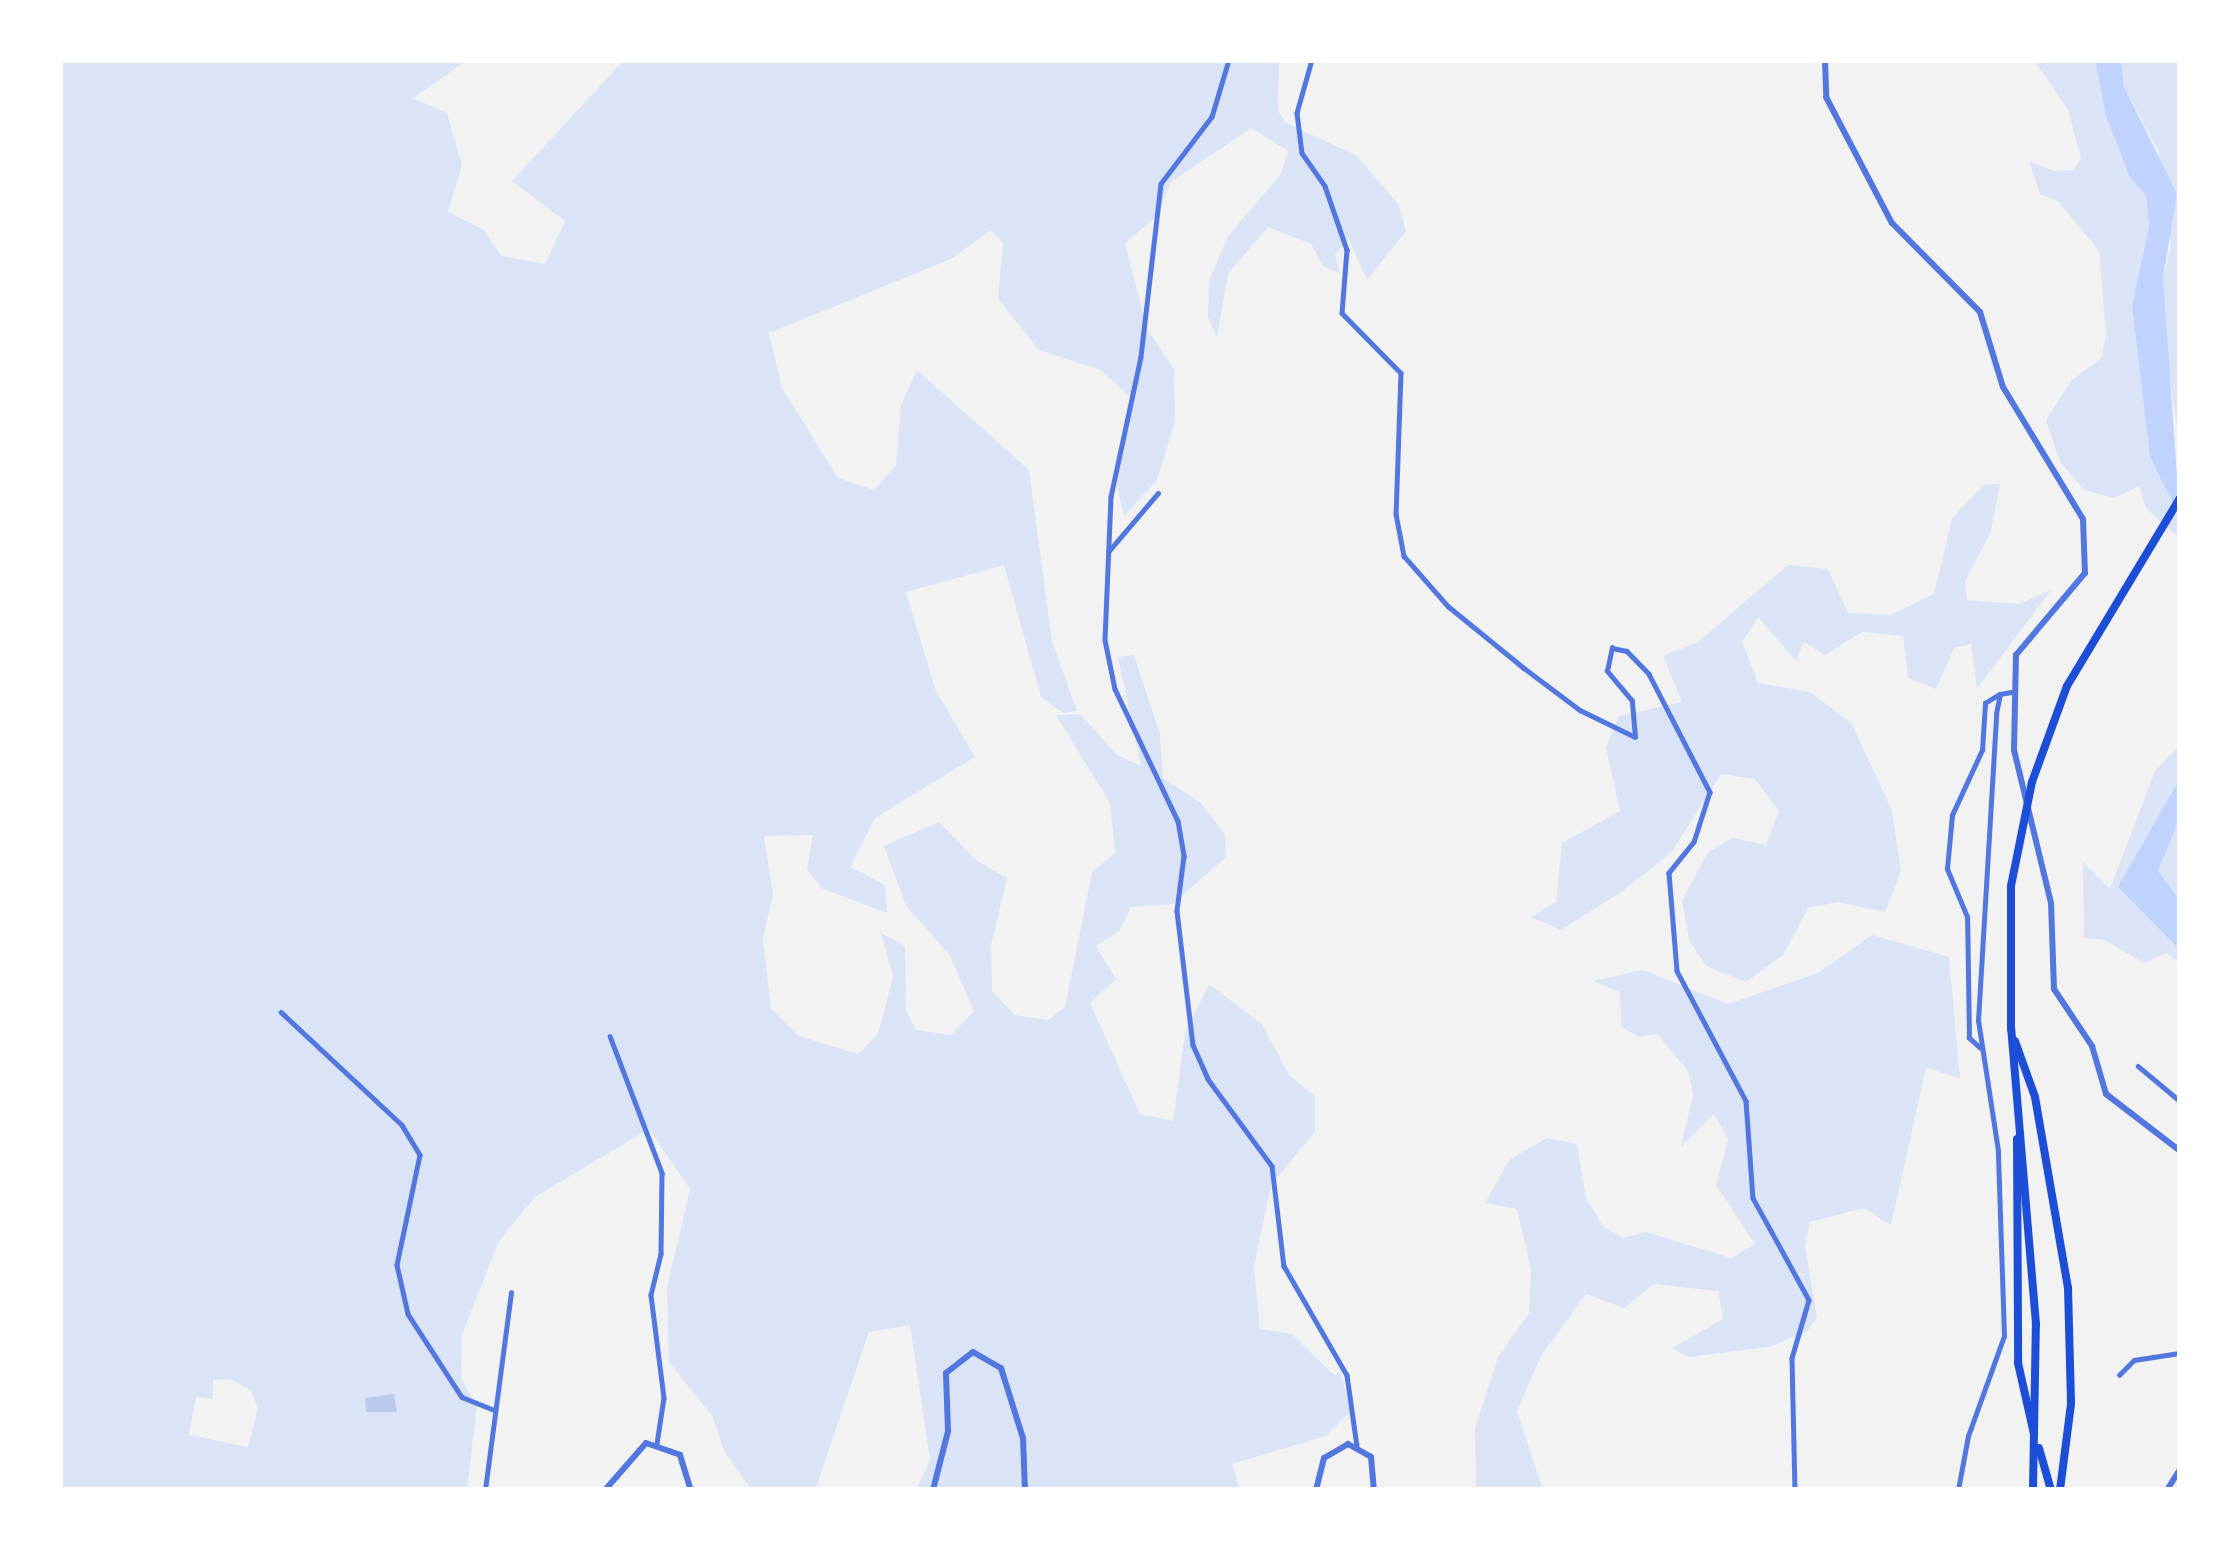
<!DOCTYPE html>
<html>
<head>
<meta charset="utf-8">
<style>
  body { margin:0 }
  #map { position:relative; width:2240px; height:1550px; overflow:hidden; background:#f2f2f2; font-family:"DejaVu Sans",sans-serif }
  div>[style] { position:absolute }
  .green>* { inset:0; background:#dbe4f7 }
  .water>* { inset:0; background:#bfd3fe }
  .building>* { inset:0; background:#bdc9ec }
  .minor>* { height:4.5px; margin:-2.25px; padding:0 2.25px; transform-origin:2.25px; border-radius:2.25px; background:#5277de }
  .tertiary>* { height:6px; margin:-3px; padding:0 3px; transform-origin:3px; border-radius:3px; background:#5277de }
  .trunk>* { height:8px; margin:-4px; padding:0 4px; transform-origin:4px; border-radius:4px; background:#1d4ed8 }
  span { translate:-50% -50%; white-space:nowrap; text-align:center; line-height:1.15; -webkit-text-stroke:9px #fff; paint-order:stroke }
  .frame { position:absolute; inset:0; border:63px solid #fff; pointer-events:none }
</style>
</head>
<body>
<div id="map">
  <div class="green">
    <div style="clip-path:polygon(evenodd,60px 60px,468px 60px,413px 98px,447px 113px,462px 165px,448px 212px,484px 230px,501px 256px,545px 264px,565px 221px,512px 181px,624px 60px,1279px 60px,1278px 111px,1286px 123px,1356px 155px,1399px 205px,1406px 231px,1367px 280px,1348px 237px,1335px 255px,1340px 274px,1323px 266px,1311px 244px,1268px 227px,1228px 274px,1217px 338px,1208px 317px,1209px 281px,1228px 236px,1281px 174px,1288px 151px,1251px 128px,1171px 182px,1157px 216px,1125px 243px,1147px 329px,1174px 369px,1175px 422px,1157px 480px,1124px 516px,1117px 486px,1132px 399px,1101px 370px,1039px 350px,998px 299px,1003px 243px,991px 230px,951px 259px,769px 333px,782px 388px,838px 478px,874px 490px,896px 465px,901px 405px,917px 370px,1029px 470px,1052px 641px,1077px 711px,1063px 713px,1041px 697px,1004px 565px,906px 592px,936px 691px,975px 757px,875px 818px,850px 867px,885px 885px,887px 913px,821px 888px,807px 869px,813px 835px,764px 836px,773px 894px,763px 939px,771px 1008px,799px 1036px,858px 1054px,878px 1034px,893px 977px,881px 933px,905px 946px,906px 1010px,916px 1030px,951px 1035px,974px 1011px,949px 954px,906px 906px,884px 846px,939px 822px,977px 861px,1007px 878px,991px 945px,992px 991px,1015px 1015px,1048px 1020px,1065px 1007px,1092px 872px,1115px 853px,1110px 803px,1056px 715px,1080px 714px,1117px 755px,1141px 766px,1118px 657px,1134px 655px,1160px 734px,1163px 778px,1200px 802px,1225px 834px,1226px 857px,1173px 904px,1131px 907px,1120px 930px,1096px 946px,1116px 979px,1090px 1003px,1140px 1114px,1173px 1121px,1185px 1033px,1209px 984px,1262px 1024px,1289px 1075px,1315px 1096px,1315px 1132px,1271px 1185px,1254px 1267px,1260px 1329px,1292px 1334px,1334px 1375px,1341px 1372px,1350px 1412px,1326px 1436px,1232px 1464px,1240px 1490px,916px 1490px,930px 1460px,910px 1325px,869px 1332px,815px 1490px,752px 1490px,725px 1453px,713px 1417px,669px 1362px,667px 1287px,690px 1189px,649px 1129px,535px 1197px,499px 1241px,462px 1334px,461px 1378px,477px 1406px,467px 1490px,60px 1490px,60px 60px,230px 1379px,250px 1390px,258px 1407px,248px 1447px,189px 1435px,196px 1397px,213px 1399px,213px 1380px,230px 1379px)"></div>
    <div style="clip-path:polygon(2034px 60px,2095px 60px,2105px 113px,2130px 178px,2146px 195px,2149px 226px,2132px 306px,2150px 457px,2180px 518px,2180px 539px,2146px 508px,2139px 486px,2114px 498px,2084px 490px,2060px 462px,2046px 420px,2072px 380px,2101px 358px,2106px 335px,2099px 251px,2059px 202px,2040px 194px,2029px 161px,2054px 171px,2074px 170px,2081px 158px,2068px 110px)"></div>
    <div style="clip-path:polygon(2121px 60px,2180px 60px,2180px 452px,2166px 349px,2163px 278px,2171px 247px,2158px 151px,2124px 87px)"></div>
    <div style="clip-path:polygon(2000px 484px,1991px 531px,1965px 581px,1967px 600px,2019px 604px,2051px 590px,1977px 689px,1971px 644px,1954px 648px,1936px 689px,1908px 678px,1903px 636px,1862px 632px,1825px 655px,1804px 642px,1796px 661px,1758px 617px,1742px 642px,1758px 683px,1810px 692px,1852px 724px,1892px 811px,1901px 871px,1885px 912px,1838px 902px,1808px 908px,1784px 954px,1746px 982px,1706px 966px,1689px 940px,1682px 900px,1708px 852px,1733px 838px,1766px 845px,1779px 811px,1755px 779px,1721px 774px,1671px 853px,1621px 892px,1561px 930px,1531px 917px,1556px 902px,1562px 843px,1620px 811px,1606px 748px,1619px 716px,1682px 702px,1663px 656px,1698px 642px,1788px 565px,1828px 569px,1848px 613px,1891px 615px,1934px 594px,1952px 518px,1984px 485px)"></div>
    <div style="clip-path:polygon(2180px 745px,2180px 778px,2119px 887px,2180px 950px,2180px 964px,2166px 953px,2144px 963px,2104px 940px,2084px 938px,2083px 862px,2110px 889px,2155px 771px)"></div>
    <div style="clip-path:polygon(2180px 818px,2180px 900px,2158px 871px)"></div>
    <div style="clip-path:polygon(1872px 935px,1949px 957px,1960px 1078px,1926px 1068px,1891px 1225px,1864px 1208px,1810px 1222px,1805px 1246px,1817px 1317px,1808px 1331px,1769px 1347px,1689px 1357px,1672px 1348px,1723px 1319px,1718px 1291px,1654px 1284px,1624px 1308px,1586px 1294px,1541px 1356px,1517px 1411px,1543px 1490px,1476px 1490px,1475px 1428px,1498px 1357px,1529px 1313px,1531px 1270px,1517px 1209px,1485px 1203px,1510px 1159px,1547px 1138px,1577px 1144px,1586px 1198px,1603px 1226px,1623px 1238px,1646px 1232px,1731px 1258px,1755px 1244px,1716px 1185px,1728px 1139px,1714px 1114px,1681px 1147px,1693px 1094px,1688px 1071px,1657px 1034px,1638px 1037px,1621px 1026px,1620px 992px,1593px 981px,1643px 970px,1728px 1004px,1818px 973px)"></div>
  </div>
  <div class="water">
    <div style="clip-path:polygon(2095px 60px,2121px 60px,2124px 87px,2177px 194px,2163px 278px,2180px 518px,2150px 457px,2132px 306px,2149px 226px,2146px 195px,2130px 178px,2105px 113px)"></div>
    <div style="clip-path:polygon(2180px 778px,2180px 818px,2158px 871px,2180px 900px,2180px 950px,2118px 887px)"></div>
  </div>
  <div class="building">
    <div style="clip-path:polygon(394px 1394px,397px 1412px,366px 1412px,365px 1398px)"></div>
  </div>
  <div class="minor">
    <div style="left:1229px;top:60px;width:59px;rotate:106.6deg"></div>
    <div style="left:1212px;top:117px;width:84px;rotate:127.3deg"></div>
    <div style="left:1161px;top:184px;width:174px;rotate:96.6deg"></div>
    <div style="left:1141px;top:357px;width:143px;rotate:102.1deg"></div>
    <div style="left:1111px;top:497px;width:143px;rotate:92.4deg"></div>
    <div style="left:1105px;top:640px;width:50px;rotate:78.5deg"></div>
    <div style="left:1115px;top:689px;width:146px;rotate:64.5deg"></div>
    <div style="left:1178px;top:821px;width:36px;rotate:80deg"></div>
    <div style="left:1184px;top:856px;width:55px;rotate:97.3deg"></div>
    <div style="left:1177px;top:911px;width:135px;rotate:83.2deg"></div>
    <div style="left:1193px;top:1045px;width:37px;rotate:66deg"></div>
    <div style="left:1208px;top:1079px;width:108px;rotate:53.7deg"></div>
    <div style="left:1272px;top:1166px;width:101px;rotate:83.2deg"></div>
    <div style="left:1284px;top:1266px;width:126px;rotate:60deg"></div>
    <div style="left:1347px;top:1375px;width:72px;rotate:82deg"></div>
    <div style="left:1312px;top:60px;width:55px;rotate:105.8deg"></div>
    <div style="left:1297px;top:113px;width:40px;rotate:82.9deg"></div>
    <div style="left:1302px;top:153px;width:40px;rotate:55.1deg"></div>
    <div style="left:1325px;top:186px;width:68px;rotate:71deg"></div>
    <div style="left:1347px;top:250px;width:63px;rotate:94.5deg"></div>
    <div style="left:1342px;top:313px;width:84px;rotate:45.5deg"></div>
    <div style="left:1401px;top:373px;width:141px;rotate:92deg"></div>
    <div style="left:1396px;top:514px;width:43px;rotate:79.2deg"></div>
    <div style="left:1404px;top:556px;width:67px;rotate:48.7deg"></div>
    <div style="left:1448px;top:606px;width:98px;rotate:39.2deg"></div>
    <div style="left:1524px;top:668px;width:70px;rotate:36.9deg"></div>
    <div style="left:1580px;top:710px;width:61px;rotate:26.1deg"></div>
    <div style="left:1635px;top:737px;width:36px;rotate:-95deg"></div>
    <div style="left:1632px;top:701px;width:39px;rotate:-130deg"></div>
    <div style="left:1607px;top:671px;width:24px;rotate:-78deg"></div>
    <div style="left:1612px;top:648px;width:15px;rotate:11deg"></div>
    <div style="left:1627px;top:651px;width:32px;rotate:46deg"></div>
    <div style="left:1649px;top:674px;width:133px;rotate:62.7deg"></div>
    <div style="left:1710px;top:792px;width:52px;rotate:107.7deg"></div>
    <div style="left:1694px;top:842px;width:40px;rotate:129deg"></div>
    <div style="left:1669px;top:873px;width:98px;rotate:85.3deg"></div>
    <div style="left:1677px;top:971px;width:147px;rotate:62deg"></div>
    <div style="left:1746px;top:1101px;width:97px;rotate:85.9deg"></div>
    <div style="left:1753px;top:1198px;width:116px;rotate:61.2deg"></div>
    <div style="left:1809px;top:1300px;width:60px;rotate:106.3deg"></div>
    <div style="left:1792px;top:1358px;width:132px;rotate:88.7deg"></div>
    <div style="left:1108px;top:552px;width:77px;rotate:-49.7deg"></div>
    <div style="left:281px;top:1012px;width:166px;rotate:43deg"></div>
    <div style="left:402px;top:1125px;width:35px;rotate:59deg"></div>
    <div style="left:420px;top:1155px;width:112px;rotate:101.8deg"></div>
    <div style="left:397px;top:1265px;width:50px;rotate:77.3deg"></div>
    <div style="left:408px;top:1314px;width:99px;rotate:57deg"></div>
    <div style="left:462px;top:1397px;width:35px;rotate:22deg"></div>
    <div style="left:610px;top:1036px;width:147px;rotate:69.2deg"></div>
    <div style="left:662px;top:1173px;width:81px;rotate:90.7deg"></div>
    <div style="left:661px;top:1254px;width:42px;rotate:103.7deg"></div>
    <div style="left:651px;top:1295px;width:104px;rotate:82.8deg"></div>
    <div style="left:664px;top:1398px;width:47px;rotate:98.7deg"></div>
    <div style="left:1980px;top:1048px;width:15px;rotate:-138deg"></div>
    <div style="left:1969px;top:1038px;width:121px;rotate:-90.9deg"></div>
    <div style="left:1967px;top:917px;width:52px;rotate:-112.6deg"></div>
    <div style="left:1947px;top:869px;width:54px;rotate:-84.7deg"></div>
    <div style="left:1952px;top:815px;width:72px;rotate:-65.2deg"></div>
    <div style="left:1982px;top:750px;width:47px;rotate:-86.3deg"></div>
    <div style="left:1985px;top:703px;width:15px;rotate:-32deg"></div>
    <div style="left:2138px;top:1066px;width:55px;rotate:39.8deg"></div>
    <div style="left:2119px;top:1375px;width:21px;rotate:-45deg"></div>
    <div style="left:2134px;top:1360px;width:47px;rotate:-8.7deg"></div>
    <div style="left:485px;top:1490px;width:199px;rotate:-82.5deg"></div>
    <div style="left:1958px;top:1490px;width:55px;rotate:-79.5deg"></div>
    <div style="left:1968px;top:1436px;width:106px;rotate:-70.2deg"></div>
    <div style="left:2004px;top:1336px;width:185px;rotate:-91.9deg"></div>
    <div style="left:1998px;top:1151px;width:132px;rotate:-98.7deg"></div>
    <div style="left:1978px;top:1021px;width:308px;rotate:-86.6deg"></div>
    <div style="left:1996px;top:714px;width:20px;rotate:-79deg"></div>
    <div style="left:2000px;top:694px;width:11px;rotate:-10deg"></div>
  </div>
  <div class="tertiary">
    <div style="left:1825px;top:60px;width:37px;rotate:88deg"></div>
    <div style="left:1826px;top:97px;width:142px;rotate:62.4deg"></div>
    <div style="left:1892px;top:223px;width:125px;rotate:45.3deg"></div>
    <div style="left:1980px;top:312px;width:78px;rotate:73deg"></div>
    <div style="left:2003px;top:387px;width:154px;rotate:58.8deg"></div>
    <div style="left:2083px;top:519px;width:54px;rotate:87.9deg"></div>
    <div style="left:2085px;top:573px;width:107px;rotate:130.1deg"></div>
    <div style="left:2016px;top:655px;width:95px;rotate:91.2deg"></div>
    <div style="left:2014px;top:750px;width:157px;rotate:76.4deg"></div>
    <div style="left:2051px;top:903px;width:86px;rotate:88deg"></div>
    <div style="left:2054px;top:989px;width:69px;rotate:56.3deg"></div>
    <div style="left:2092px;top:1046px;width:50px;rotate:73.7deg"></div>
    <div style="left:2106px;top:1094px;width:93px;rotate:37.6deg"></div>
    <div style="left:605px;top:1490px;width:62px;rotate:-48.9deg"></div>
    <div style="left:646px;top:1443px;width:36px;rotate:19deg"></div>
    <div style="left:680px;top:1455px;width:37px;rotate:73deg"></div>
    <div style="left:933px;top:1490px;width:61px;rotate:-75.7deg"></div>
    <div style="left:948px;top:1431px;width:58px;rotate:-92deg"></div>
    <div style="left:946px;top:1373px;width:34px;rotate:-38deg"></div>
    <div style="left:973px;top:1352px;width:32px;rotate:30deg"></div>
    <div style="left:1001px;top:1368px;width:73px;rotate:72.6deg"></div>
    <div style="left:1023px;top:1438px;width:52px;rotate:87.8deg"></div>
    <div style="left:1316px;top:1490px;width:33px;rotate:-76deg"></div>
    <div style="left:1324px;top:1458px;width:28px;rotate:-30deg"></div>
    <div style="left:1348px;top:1444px;width:26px;rotate:29deg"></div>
    <div style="left:1371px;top:1457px;width:33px;rotate:85deg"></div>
    <div style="left:2167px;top:1490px;width:25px;rotate:-58deg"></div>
  </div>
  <div class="trunk">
    <div style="left:2015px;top:1041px;width:59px;rotate:70.3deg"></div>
    <div style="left:2035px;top:1097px;width:194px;rotate:80.2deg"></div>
    <div style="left:2068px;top:1288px;width:116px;rotate:88.5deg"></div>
    <div style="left:2071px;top:1404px;width:87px;rotate:97.3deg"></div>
    <div style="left:2017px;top:1139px;width:224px;rotate:89.7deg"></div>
    <div style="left:2018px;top:1363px;width:73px;rotate:77.3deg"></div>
    <div style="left:2039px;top:1448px;width:44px;rotate:74.1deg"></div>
    <div style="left:2033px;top:1490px;width:166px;rotate:-89deg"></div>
    <div style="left:2036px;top:1324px;width:296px;rotate:-94.8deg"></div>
    <div style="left:2011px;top:1029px;width:143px;rotate:-90deg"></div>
    <div style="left:2011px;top:886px;width:106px;rotate:-78.6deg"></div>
    <div style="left:2032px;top:782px;width:102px;rotate:-70deg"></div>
    <div style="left:2067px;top:686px;width:219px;rotate:-59deg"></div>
  </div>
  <div class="frame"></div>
</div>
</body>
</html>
